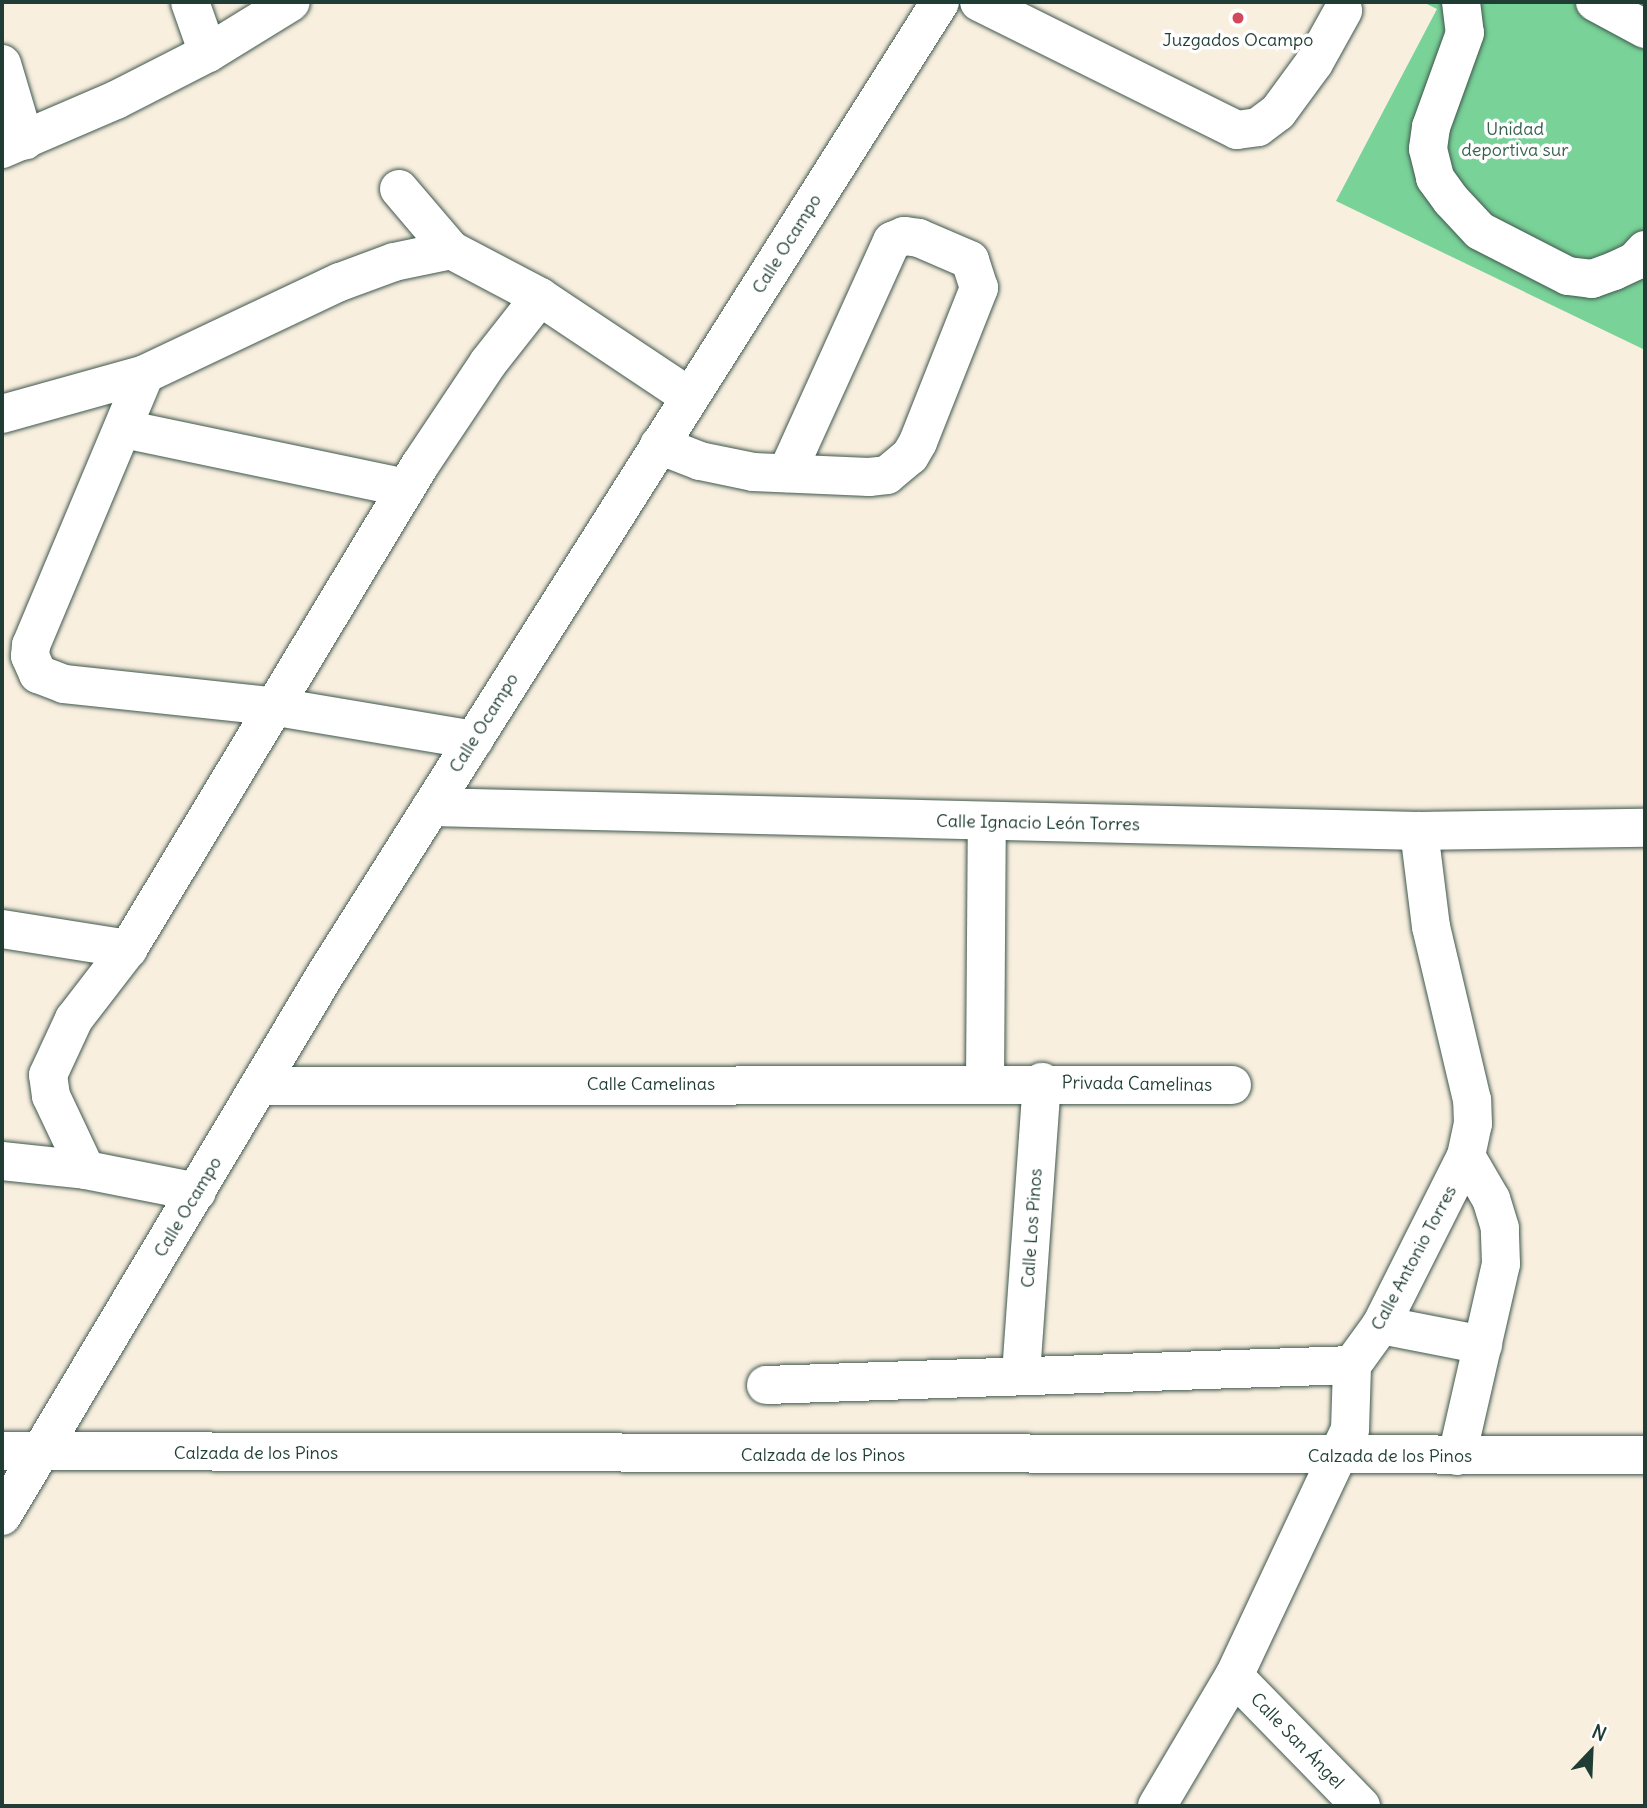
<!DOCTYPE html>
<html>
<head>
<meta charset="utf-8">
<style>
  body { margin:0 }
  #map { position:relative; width:1647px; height:1808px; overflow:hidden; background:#f8efdf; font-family:Delius,sans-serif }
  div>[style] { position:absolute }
  .green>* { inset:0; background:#79d298 }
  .roads { filter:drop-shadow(0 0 2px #40584e) drop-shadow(0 0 2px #40584e) }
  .minor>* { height:38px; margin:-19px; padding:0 19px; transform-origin:19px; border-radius:19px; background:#fff }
  .dots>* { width:19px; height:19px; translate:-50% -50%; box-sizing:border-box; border:4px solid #fff; border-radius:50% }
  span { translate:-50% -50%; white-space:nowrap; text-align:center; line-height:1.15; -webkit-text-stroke:7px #fff; paint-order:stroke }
  .poi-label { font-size:18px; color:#1f3d34 }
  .park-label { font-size:18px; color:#36624d }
  .street-label { font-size:18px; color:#1f3d34 }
  .frame { position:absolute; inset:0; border:4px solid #1f3d34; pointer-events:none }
  .north { position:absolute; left:1556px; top:1717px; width:70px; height:70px; -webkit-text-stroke:5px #fff; paint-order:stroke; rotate:23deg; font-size:19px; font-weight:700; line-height:28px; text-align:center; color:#1f3d34 }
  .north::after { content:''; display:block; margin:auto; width:24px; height:32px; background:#1f3d34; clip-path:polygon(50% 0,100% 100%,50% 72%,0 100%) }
</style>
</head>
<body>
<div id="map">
  <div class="green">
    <div style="clip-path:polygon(1423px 2px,1645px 2px,1645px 350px,1336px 201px,1437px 9px)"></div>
  </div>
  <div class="roads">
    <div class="minor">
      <div style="left:190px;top:2px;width:54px;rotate:70.6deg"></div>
      <div style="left:979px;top:2px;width:288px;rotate:26.4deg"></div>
      <div style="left:1237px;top:130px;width:21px;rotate:-8deg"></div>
      <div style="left:1258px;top:127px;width:25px;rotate:-37deg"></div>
      <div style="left:1278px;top:112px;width:61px;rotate:-53.7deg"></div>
      <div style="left:1314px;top:63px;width:60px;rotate:-60.9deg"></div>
      <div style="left:1461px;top:2px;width:31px;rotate:83deg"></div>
      <div style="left:1465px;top:33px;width:100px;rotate:109.9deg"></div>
      <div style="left:1431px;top:127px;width:22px;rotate:98deg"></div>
      <div style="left:1428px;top:149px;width:30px;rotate:76deg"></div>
      <div style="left:1435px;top:178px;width:27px;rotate:54deg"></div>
      <div style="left:1451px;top:200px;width:42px;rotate:46.9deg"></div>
      <div style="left:1480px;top:231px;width:99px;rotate:27.1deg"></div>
      <div style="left:1568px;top:276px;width:24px;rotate:7deg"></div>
      <div style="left:1592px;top:279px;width:23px;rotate:-20deg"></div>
      <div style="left:1614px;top:271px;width:23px;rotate:-25deg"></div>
      <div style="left:1635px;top:261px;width:15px;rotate:-48deg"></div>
      <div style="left:1595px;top:2px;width:57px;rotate:28.4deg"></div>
      <div style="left:2px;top:64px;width:80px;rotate:73.4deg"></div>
      <div style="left:2px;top:149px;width:124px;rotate:-23.3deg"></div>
      <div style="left:116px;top:100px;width:103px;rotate:-27.1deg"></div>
      <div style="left:208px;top:53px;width:97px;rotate:-31.6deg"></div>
      <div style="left:399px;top:189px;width:80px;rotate:49.6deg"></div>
      <div style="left:451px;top:250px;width:101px;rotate:27.8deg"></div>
      <div style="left:540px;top:297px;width:180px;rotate:33.7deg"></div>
      <div style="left:145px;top:374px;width:294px;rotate:112.8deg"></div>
      <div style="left:31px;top:645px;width:11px;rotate:95deg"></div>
      <div style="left:30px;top:656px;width:20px;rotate:66deg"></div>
      <div style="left:38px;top:674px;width:28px;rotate:21deg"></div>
      <div style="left:64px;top:684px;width:208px;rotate:6.1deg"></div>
      <div style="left:271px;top:706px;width:206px;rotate:9.5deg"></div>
      <div style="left:2px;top:414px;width:148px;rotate:-15.6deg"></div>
      <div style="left:145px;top:374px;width:216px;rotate:-25.3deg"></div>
      <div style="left:340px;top:282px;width:58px;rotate:-20.3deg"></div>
      <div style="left:394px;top:262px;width:58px;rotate:-11.9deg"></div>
      <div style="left:124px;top:429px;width:288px;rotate:11.8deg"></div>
      <div style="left:659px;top:445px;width:44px;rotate:21.3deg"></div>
      <div style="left:700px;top:461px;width:54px;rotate:11.7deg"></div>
      <div style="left:753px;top:472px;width:116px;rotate:2.5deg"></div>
      <div style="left:869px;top:477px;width:18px;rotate:-6deg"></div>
      <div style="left:887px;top:475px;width:30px;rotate:-40deg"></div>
      <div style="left:910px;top:456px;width:16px;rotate:-60deg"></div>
      <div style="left:918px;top:442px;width:166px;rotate:-68.4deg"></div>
      <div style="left:979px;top:288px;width:29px;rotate:-108deg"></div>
      <div style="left:970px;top:260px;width:56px;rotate:-156.7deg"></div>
      <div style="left:919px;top:238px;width:15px;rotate:-172deg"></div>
      <div style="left:904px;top:236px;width:13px;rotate:157deg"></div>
      <div style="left:892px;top:241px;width:255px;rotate:114.4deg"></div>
      <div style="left:431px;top:807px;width:988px;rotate:1.39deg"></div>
      <div style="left:1419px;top:831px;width:226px;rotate:-0.8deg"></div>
      <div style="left:2px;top:929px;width:128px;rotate:9deg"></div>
      <div style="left:985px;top:1083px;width:262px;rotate:-89.6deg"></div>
      <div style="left:259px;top:1086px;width:973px;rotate:-0.06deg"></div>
      <div style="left:2px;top:1161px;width:84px;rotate:6.1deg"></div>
      <div style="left:86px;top:1170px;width:113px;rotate:11.2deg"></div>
      <div style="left:86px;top:1170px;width:82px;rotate:-115.3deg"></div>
      <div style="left:51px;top:1096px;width:21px;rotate:-98deg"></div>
      <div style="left:48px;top:1075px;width:62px;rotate:-65.1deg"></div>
      <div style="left:74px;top:1019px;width:88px;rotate:-52.4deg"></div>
      <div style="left:128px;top:949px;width:565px;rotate:-58.9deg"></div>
      <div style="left:420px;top:465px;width:123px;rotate:-56.3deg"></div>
      <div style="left:488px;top:363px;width:84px;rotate:-51.8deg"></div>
      <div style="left:1381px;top:1325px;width:104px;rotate:11.1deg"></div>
      <div style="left:1021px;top:1374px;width:293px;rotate:-85.9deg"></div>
      <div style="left:766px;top:1385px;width:586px;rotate:-1.95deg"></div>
      <div style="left:2px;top:1451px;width:1643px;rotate:0.14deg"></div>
      <div style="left:1457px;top:1456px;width:197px;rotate:-77.1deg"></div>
      <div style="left:1501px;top:1264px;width:36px;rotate:-92deg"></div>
      <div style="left:1500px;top:1228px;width:30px;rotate:-107deg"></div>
      <div style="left:1491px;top:1199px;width:50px;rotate:-120.2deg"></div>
      <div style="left:2px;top:1516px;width:630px;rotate:-59.16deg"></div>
      <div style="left:325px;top:975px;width:1151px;rotate:-57.7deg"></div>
      <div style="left:1234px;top:1676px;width:182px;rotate:45.7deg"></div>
      <div style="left:1157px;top:1806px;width:151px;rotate:-59.4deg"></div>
      <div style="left:1234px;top:1676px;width:272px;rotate:-64.8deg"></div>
      <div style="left:1350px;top:1430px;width:65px;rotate:-88.2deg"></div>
      <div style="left:1352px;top:1365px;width:49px;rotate:-54.1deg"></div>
      <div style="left:1381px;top:1325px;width:189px;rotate:-63.3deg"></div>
      <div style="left:1466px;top:1156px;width:33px;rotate:-78deg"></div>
      <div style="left:1473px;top:1124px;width:24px;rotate:-92deg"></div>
      <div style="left:1472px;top:1100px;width:178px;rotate:-103.3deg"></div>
      <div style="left:1431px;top:927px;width:97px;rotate:-97.1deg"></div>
    </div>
  </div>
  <div class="dots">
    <div style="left:1238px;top:18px;background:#d1495b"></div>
  </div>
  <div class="poi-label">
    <span style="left:1238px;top:40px">Juzgados Ocampo</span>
  </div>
  <div class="park-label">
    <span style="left:1515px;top:140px">Unidad<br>deportiva sur</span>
  </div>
  <div class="street-label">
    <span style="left:787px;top:244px;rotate:-58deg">Calle Ocampo</span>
    <span style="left:484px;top:723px;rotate:-58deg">Calle Ocampo</span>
    <span style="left:1038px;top:823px;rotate:1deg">Calle Ignacio León Torres</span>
    <span style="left:651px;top:1084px">Calle Camelinas</span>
    <span style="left:1137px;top:1084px;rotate:1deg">Privada Camelinas</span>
    <span style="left:188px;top:1207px;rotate:-59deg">Calle Ocampo</span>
    <span style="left:1032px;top:1228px;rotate:-86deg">Calle Los Pinos</span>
    <span style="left:1414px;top:1258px;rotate:-62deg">Calle Antonio Torres</span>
    <span style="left:256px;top:1453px">Calzada de los Pinos</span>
    <span style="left:823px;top:1455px">Calzada de los Pinos</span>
    <span style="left:1390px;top:1456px">Calzada de los Pinos</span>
    <span style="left:1297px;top:1741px;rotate:46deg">Calle San Ángel</span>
  </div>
  <div class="frame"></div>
  <div class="north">N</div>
</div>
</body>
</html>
